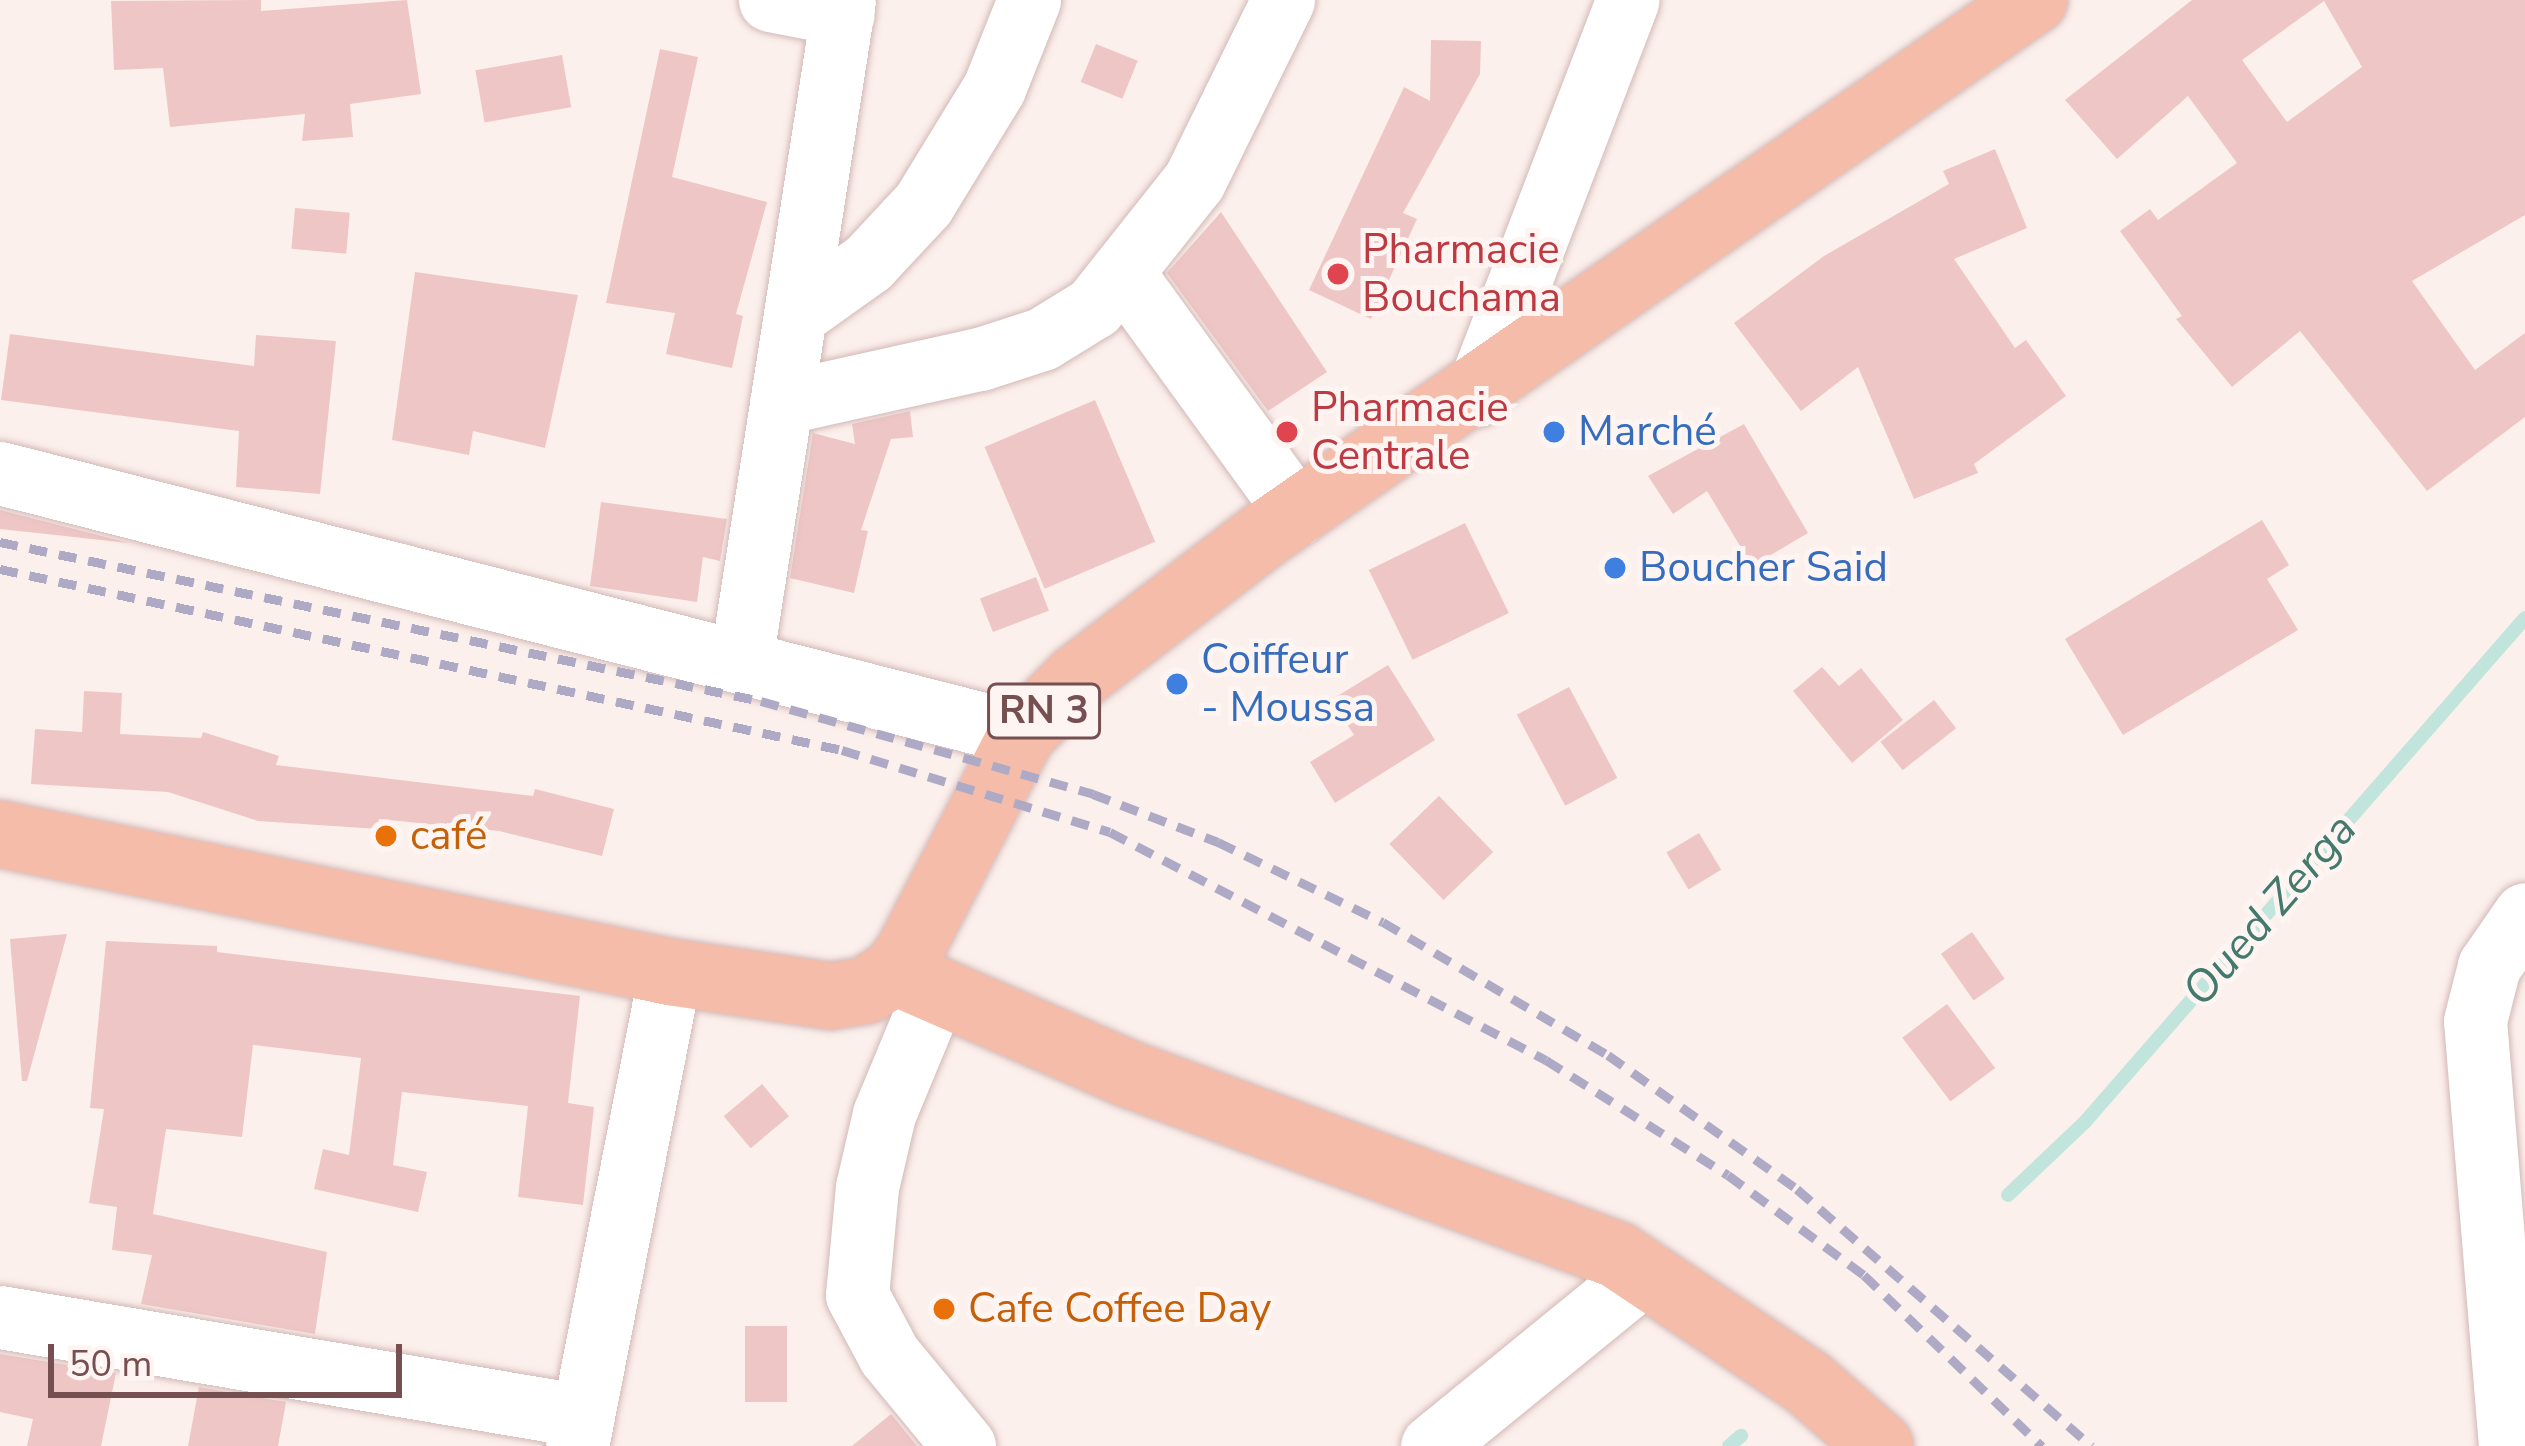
<!DOCTYPE html>
<html>
<head>
<meta charset="utf-8">
<style>
  body { margin:0 }
  #map { position:relative; width:2525px; height:1446px; overflow:hidden; background:#fcf0ec; font-family:"Nunito Sans",sans-serif }
  div>[style] { position:absolute }
  .stream>* { height:14px; margin:-7px; padding:0 7px; transform-origin:7px; border-radius:7px; background:#c1e5dc }
  .building>* { inset:0; background:#efc6c6; transform-origin:0 0 }
  .roads { filter:drop-shadow(0 0 3px #d3b9b7) drop-shadow(0 0 3px #d3b9b7) }
  .minor>* { height:63px; margin:-31.5px; padding:0 31.5px; transform-origin:31.5px; border-radius:31.5px; background:#fff }
  .major>* { height:66px; margin:-33px; padding:0 33px; transform-origin:33px; border-radius:33px; background:#f5bcaa }
  .rail>* { height:9px; margin-top:-4.5px; transform-origin:0; background:repeating-linear-gradient(90deg,#aeaac6 0 18px,transparent 0 30px) }
  .dots>* { width:33px; height:33px; translate:-50% -50%; box-sizing:border-box; border:6px solid #fef5f3; border-radius:50% }
  span { translate:-50% -50%; white-space:nowrap; text-align:center; line-height:1.15; -webkit-text-stroke:10px #fef5f3; paint-order:stroke }
  .shield-label span { padding:3px 9px; background:#fef5f3; border:3px solid; border-radius:9px; -webkit-text-stroke-width:0 }
  .shield-label { font-size:39px; color:#765051; font-weight:700 }
  .health-label { font-size:42px; color:#be3a42 }
  .left { translate:0 -50%; text-align:left }
  .shop-label { font-size:42px; color:#366cbe }
  .food-label { font-size:42px; color:#c56008 }
  .water-label { font-size:45px; color:#447a6d; font-style:italic }
  .scale { position:absolute; left:48px; top:1344px; width:354px; height:54px; box-sizing:border-box; border:6px solid #765051; border-top:0; padding-left:15px; font-size:36px; line-height:42px; white-space:nowrap; color:#765051; -webkit-text-stroke:9px #fef5f3; paint-order:stroke }
</style>
</head>
<body>
<div id="map">
  <div class="stream">
    <div style="left:2008px;top:1195px;width:105px;rotate:-43.5deg"></div>
    <div style="left:2084px;top:1123px;width:670px;rotate:-48.87deg"></div>
    <div style="left:1729px;top:1446px;width:16px;rotate:-40deg"></div>
  </div>
  <div class="building">
    <div style="clip-path:polygon(261px 0,261px 11px,407px 0,421px 94px,350px 104px,353px 137px,302px 141px,305px 114px,170px 127px,163px 68px,114px 70px,111px 1px)"></div>
    <div style="clip-path:polygon(evenodd,2192px 0,2525px 0,2525px 215px,2412px 281px,2475px 370px,2525px 333px,2525px 417px,2427px 491px,2300px 331px,2232px 387px,2176px 319px,2182px 316px,2120px 231px,2150px 209px,2158px 220px,2237px 163px,2188px 96px,2117px 159px,2065px 100px,2192px 0,2324px 1px,2362px 67px,2287px 122px,2242px 60px,2324px 1px)"></div>
    <div style="clip-path:polygon(1431px 40px,1481px 41px,1480px 74px,1403px 213px,1417px 219px,1371px 319px,1309px 290px,1404px 87px,1430px 101px)"></div>
    <div style="left:1096px;top:44px;width:45px;height:41px;rotate:22deg"></div>
    <div style="clip-path:polygon(660px 49px,698px 57px,672px 177px,767px 202px,736px 314px,743px 316px,732px 368px,666px 354px,675px 313px,606px 303px)"></div>
    <div style="left:562px;top:55px;width:53px;height:88px;rotate:80deg"></div>
    <div style="clip-path:polygon(1995px 149px,2027px 228px,1954px 259px,2015px 348px,2026px 340px,2066px 396px,1974px 464px,1978px 473px,1914px 499px,1858px 367px,1801px 411px,1734px 323px,1824px 256px,1949px 184px,1943px 171px)"></div>
    <div style="left:295px;top:208px;width:55px;height:41px;rotate:5deg"></div>
    <div style="clip-path:polygon(1221px 212px,1327px 372px,1268px 411px,1167px 273px)"></div>
    <div style="clip-path:polygon(415px 272px,578px 295px,545px 448px,473px 431px,469px 455px,392px 440px)"></div>
    <div style="clip-path:polygon(10px 334px,254px 366px,256px 335px,336px 341px,320px 494px,236px 487px,239px 431px,1px 400px)"></div>
    <div style="left:1095px;top:400px;width:154px;height:120px;rotate:67deg"></div>
    <div style="clip-path:polygon(910px 411px,913px 437px,891px 439px,861px 530px,868px 531px,854px 593px,790px 578px,813px 433px,855px 444px,852px 424px)"></div>
    <div style="clip-path:polygon(1744px 424px,1808px 533px,1752px 566px,1707px 491px,1673px 514px,1648px 476px)"></div>
    <div style="clip-path:polygon(601px 502px,727px 519px,720px 561px,703px 557px,697px 602px,590px 586px)"></div>
    <div style="clip-path:polygon(0 510px,129px 543px,0 529px)"></div>
    <div style="clip-path:polygon(2262px 520px,2289px 565px,2267px 579px,2298px 630px,2123px 735px,2065px 639px)"></div>
    <div style="left:1465px;top:523px;width:100px;height:107px;rotate:64deg"></div>
    <div style="left:1036px;top:577px;width:36px;height:60px;rotate:69deg"></div>
    <div style="clip-path:polygon(1388px 665px,1435px 740px,1335px 803px,1310px 762px,1354px 735px,1331px 700px)"></div>
    <div style="clip-path:polygon(1822px 667px,1839px 686px,1861px 668px,1903px 720px,1852px 763px,1793px 691px)"></div>
    <div style="left:1569px;top:687px;width:103px;height:59px;rotate:62deg"></div>
    <div style="clip-path:polygon(84px 691px,122px 693px,120px 734px,201px 738px,203px 732px,279px 756px,276px 765px,533px 796px,535px 789px,614px 809px,602px 856px,499px 831px,379px 819px,378px 829px,258px 821px,168px 792px,31px 784px,35px 729px,82px 732px)"></div>
    <div style="left:1934px;top:700px;width:36px;height:68px;rotate:52deg"></div>
    <div style="left:1439px;top:796px;width:78px;height:69px;rotate:46deg"></div>
    <div style="left:1699px;top:833px;width:43px;height:38px;rotate:59deg"></div>
    <div style="left:1972px;top:932px;width:57px;height:38px;rotate:55deg"></div>
    <div style="clip-path:polygon(67px 934px,27px 1081px,22px 1081px,10px 939px)"></div>
    <div style="clip-path:polygon(106px 941px,217px 946px,217px 952px,580px 996px,568px 1103px,594px 1107px,583px 1205px,518px 1197px,528px 1106px,402px 1092px,393px 1165px,427px 1172px,418px 1212px,314px 1189px,323px 1149px,349px 1155px,361px 1058px,253px 1045px,242px 1137px,166px 1129px,153px 1214px,327px 1252px,315px 1334px,141px 1304px,152px 1255px,112px 1250px,117px 1207px,89px 1203px,104px 1109px,90px 1108px)"></div>
    <div style="left:1947px;top:1004px;width:80px;height:56px;rotate:53deg"></div>
    <div style="left:762px;top:1084px;width:42px;height:50px;rotate:50deg"></div>
    <div style="left:745px;top:1326px;width:42px;height:76px"></div>
    <div style="clip-path:polygon(0 1354px,116px 1373px,101px 1446px,27px 1446px,33px 1419px,0 1412px)"></div>
    <div style="clip-path:polygon(199px 1387px,286px 1402px,278px 1446px,188px 1446px)"></div>
    <div style="clip-path:polygon(891px 1414px,917px 1446px,852px 1446px)"></div>
  </div>
  <div class="roads">
    <div class="minor">
      <div style="left:770px;top:0;width:74px;rotate:10.9deg"></div>
      <div style="left:1125px;top:276px;width:293px;rotate:54deg"></div>
      <div style="left:795px;top:315px;width:90px;rotate:-35.5deg"></div>
      <div style="left:868px;top:263px;width:81px;rotate:-47deg"></div>
      <div style="left:923px;top:204px;width:136px;rotate:-58.5deg"></div>
      <div style="left:994px;top:88px;width:95px;rotate:-68.3deg"></div>
      <div style="left:1476px;top:395px;width:423px;rotate:-69deg"></div>
      <div style="left:781px;top:403px;width:204px;rotate:-12.5deg"></div>
      <div style="left:980px;top:359px;width:65px;rotate:-17.9deg"></div>
      <div style="left:1042px;top:339px;width:61px;rotate:-31.6deg"></div>
      <div style="left:1094px;top:307px;width:161px;rotate:-51.6deg"></div>
      <div style="left:1194px;top:181px;width:202px;rotate:-63.8deg"></div>
      <div style="left:0;top:473px;width:1055px;rotate:14.33deg"></div>
      <div style="left:741px;top:661px;width:669px;rotate:-81.14deg"></div>
      <div style="left:935px;top:991px;width:133px;rotate:112.5deg"></div>
      <div style="left:884px;top:1114px;width:75px;rotate:103.1deg"></div>
      <div style="left:867px;top:1187px;width:108px;rotate:95.3deg"></div>
      <div style="left:857px;top:1295px;width:68px;rotate:61.9deg"></div>
      <div style="left:889px;top:1355px;width:118px;rotate:50.5deg"></div>
      <div style="left:0;top:1317px;width:591px;rotate:9.64deg"></div>
      <div style="left:577px;top:1446px;width:483px;rotate:-78.9deg"></div>
      <div style="left:1432px;top:1446px;width:275px;rotate:-39.2deg"></div>
      <div style="left:2510px;top:1446px;width:426px;rotate:-94.7deg"></div>
      <div style="left:2475px;top:1021px;width:57px;rotate:-75.7deg"></div>
      <div style="left:2489px;top:966px;width:63px;rotate:-55.3deg"></div>
    </div>
    <div class="major">
      <div style="left:0;top:834px;width:684px;rotate:11.64deg"></div>
      <div style="left:670px;top:972px;width:163px;rotate:8.5deg"></div>
      <div style="left:831px;top:996px;width:36px;rotate:-9deg"></div>
      <div style="left:867px;top:990px;width:33px;rotate:-33deg"></div>
      <div style="left:895px;top:972px;width:24px;rotate:-55deg"></div>
      <div style="left:909px;top:952px;width:246px;rotate:-62.6deg"></div>
      <div style="left:1022px;top:734px;width:78px;rotate:-45.5deg"></div>
      <div style="left:1077px;top:678px;width:235px;rotate:-37.4deg"></div>
      <div style="left:1264px;top:535px;width:938px;rotate:-34.79deg"></div>
      <div style="left:895px;top:972px;width:252px;rotate:23.6deg"></div>
      <div style="left:1126px;top:1073px;width:524px;rotate:20.34deg"></div>
      <div style="left:1617px;top:1255px;width:229px;rotate:33.8deg"></div>
      <div style="left:1807px;top:1382px;width:97px;rotate:41.2deg"></div>
    </div>
  </div>
  <div class="rail">
    <div style="left:0;top:542px;width:777px;rotate:11.8deg"></div>
    <div style="left:761px;top:701px;width:345px;rotate:15.6deg"></div>
    <div style="left:1093px;top:794px;width:134px;rotate:21deg"></div>
    <div style="left:1218px;top:842px;width:183px;rotate:25.9deg"></div>
    <div style="left:1383px;top:922px;width:261px;rotate:30.6deg"></div>
    <div style="left:1608px;top:1055px;width:232px;rotate:35.3deg"></div>
    <div style="left:1797px;top:1189px;width:391px;rotate:41.1deg"></div>
    <div style="left:0;top:569px;width:861px;rotate:12.13deg"></div>
    <div style="left:842px;top:750px;width:280px;rotate:17deg"></div>
    <div style="left:1110px;top:832px;width:492px;rotate:27.6deg"></div>
    <div style="left:1546px;top:1060px;width:215px;rotate:32.3deg"></div>
    <div style="left:1728px;top:1175px;width:169px;rotate:36.3deg"></div>
    <div style="left:1864px;top:1275px;width:247px;rotate:43.9deg"></div>
  </div>
  <div class="dots">
    <div style="left:1338px;top:274px;background:#e0444e"></div>
    <div style="left:1287px;top:432px;background:#e0444e"></div>
    <div style="left:1554px;top:432px;background:#3f7fe0"></div>
    <div style="left:1615px;top:568px;background:#3f7fe0"></div>
    <div style="left:1177px;top:684px;background:#3f7fe0"></div>
    <div style="left:386px;top:836px;background:#e8710a"></div>
    <div style="left:944px;top:1309px;background:#e8710a"></div>
  </div>
  <div class="shield-label">
    <span style="left:1044px;top:711px">RN 3</span>
  </div>
  <div class="health-label">
    <span class="left" style="left:1362px;top:274px">Pharmacie<br>Bouchama</span>
    <span class="left" style="left:1311px;top:432px">Pharmacie<br>Centrale</span>
  </div>
  <div class="shop-label">
    <span class="left" style="left:1578px;top:432px">Marché</span>
    <span class="left" style="left:1639px;top:568px">Boucher Said</span>
    <span class="left" style="left:1201px;top:684px">Coiffeur<br>- Moussa</span>
  </div>
  <div class="food-label">
    <span class="left" style="left:410px;top:836px">café</span>
    <span class="left" style="left:968px;top:1309px">Cafe Coffee Day</span>
  </div>
  <div class="water-label">
    <span style="left:2270px;top:910px;rotate:-49deg">Oued Zerga</span>
  </div>
  <div class="scale">50 m</div>
</div>
</body>
</html>
